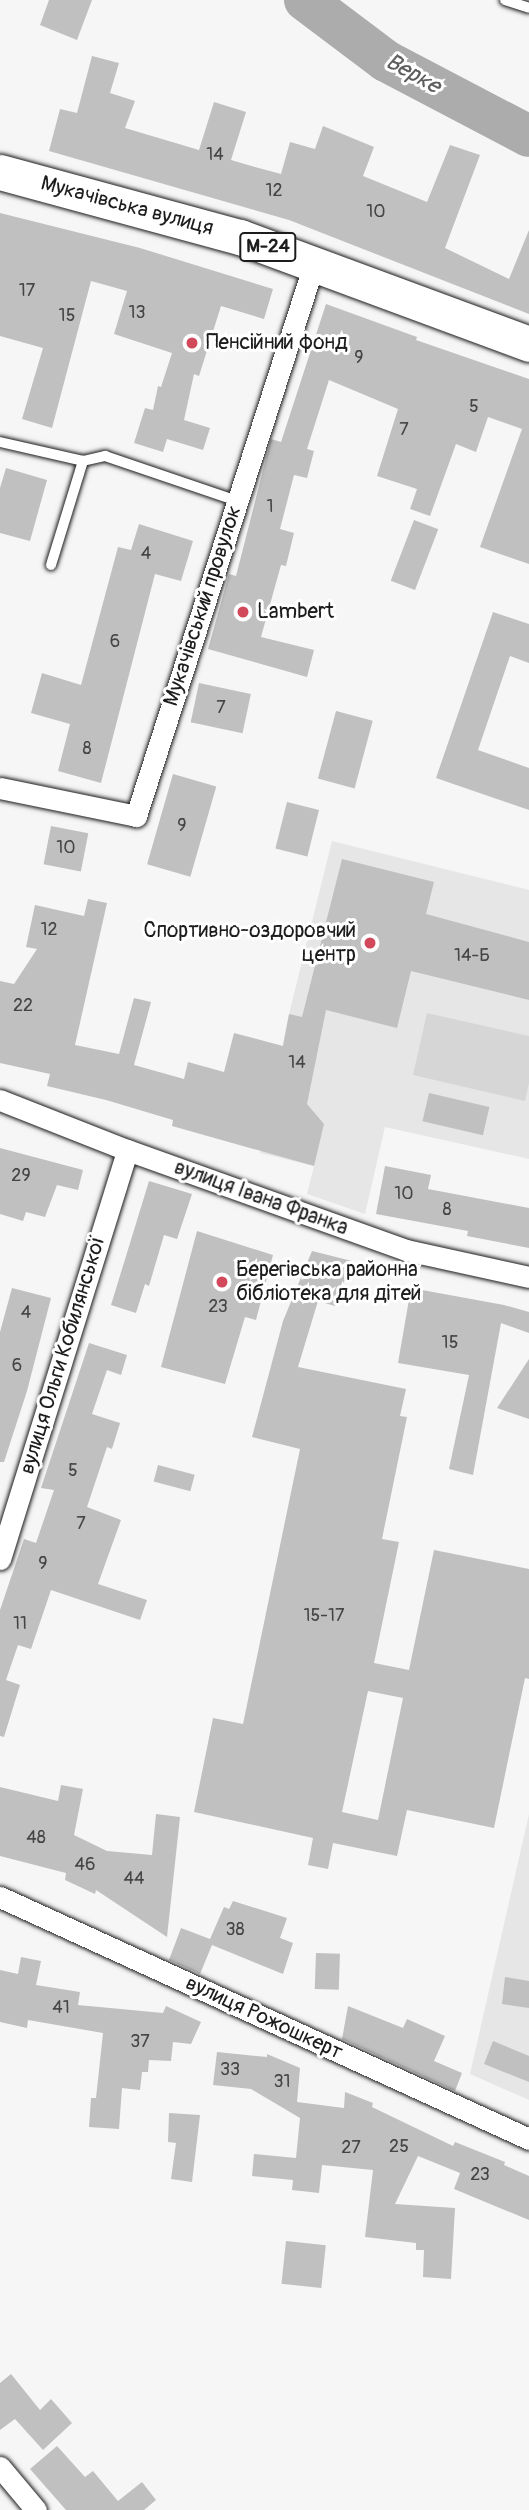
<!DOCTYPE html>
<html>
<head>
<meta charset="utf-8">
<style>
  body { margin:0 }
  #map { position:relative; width:529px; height:2510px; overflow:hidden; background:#f6f6f6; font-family:Pangolin,sans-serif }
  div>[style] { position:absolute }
  .built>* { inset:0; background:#e6e6e6 }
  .green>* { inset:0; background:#d6d6d6 }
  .river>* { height:42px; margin:-21px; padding:0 21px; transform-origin:21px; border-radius:21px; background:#acacac }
  .building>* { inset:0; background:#c0c0c0; transform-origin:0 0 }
  .roads { filter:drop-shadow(0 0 2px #1c1c1c) drop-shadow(0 0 2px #1c1c1c) }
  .service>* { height:10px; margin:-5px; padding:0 5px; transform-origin:5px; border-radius:5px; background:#fff }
  .minor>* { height:21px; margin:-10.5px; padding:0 10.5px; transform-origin:10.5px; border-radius:10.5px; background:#fff }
  .trunk>* { height:35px; margin:-17.5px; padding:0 17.5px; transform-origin:17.5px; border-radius:17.5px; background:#fff }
  .dots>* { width:19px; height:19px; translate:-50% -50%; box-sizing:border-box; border:4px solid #fff; border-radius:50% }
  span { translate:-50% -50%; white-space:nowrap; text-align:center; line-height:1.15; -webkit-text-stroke:6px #fff; paint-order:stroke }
  .number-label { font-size:18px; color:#454545 }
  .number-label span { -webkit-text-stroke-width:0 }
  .shield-label span { padding:2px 5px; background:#fff; border:2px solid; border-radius:5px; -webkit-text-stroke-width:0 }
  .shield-label { font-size:19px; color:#1c1c1c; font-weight:700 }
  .street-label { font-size:21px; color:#1c1c1c }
  .poi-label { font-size:21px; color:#1c1c1c }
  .left { translate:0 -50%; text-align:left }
  .right { translate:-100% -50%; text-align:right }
  .water-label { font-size:23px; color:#5d5d5d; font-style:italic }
</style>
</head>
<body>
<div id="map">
  <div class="built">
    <div style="clip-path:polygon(332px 841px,529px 890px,529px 1159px,385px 1127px,365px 1214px,307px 1194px,314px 1166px,260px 1153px,289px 1014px)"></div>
    <div style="clip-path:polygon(529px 1814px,529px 2100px,470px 2074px)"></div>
  </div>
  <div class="green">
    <div style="clip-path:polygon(427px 1013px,529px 1036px,529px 1083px,525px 1101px,413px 1075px)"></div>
  </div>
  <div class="river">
    <div style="left:305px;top:0;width:101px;rotate:37deg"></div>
    <div style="left:386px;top:61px;width:161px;rotate:27.7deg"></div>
  </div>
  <div class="building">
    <div style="clip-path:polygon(49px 0,92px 0,77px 40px,40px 25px)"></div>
    <div style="clip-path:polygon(92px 56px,119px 63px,110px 93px,135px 101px,125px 128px,199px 150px,214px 102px,246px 112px,231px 160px,255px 167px,281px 174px,290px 142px,315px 149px,323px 126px,374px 147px,363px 176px,427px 202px,450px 145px,480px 155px,445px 248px,509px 279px,529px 230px,529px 314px,289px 220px,49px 151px,60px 109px,77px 113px)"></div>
    <div style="clip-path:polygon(0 213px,140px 248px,273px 289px,264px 319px,221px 306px,199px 376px,194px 374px,184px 420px,210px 428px,203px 450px,167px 439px,163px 452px,134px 443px,145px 408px,153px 410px,158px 386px,161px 387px,172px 353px,114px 334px,127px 291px,91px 281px,52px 428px,22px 419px,43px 348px,0 336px)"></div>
    <div style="clip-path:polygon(326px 304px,417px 337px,416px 340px,529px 379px,529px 564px,480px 547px,522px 429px,488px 417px,476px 452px,456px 444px,430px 516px,410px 509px,417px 489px,377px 476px,398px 409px,329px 380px,307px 449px,314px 451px,307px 478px,294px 475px,280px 529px,294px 533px,286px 566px,281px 565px,261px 637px,314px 650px,307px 677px,208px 649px,229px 574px,236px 576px,271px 439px,281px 442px)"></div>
    <div style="clip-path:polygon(6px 468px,47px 480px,30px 541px,0 533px,0 488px)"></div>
    <div style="left:414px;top:520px;width:26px;height:65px;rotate:21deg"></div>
    <div style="clip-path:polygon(139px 524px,193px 541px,181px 581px,155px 574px,101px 783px,58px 771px,70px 724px,31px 713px,42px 673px,81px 685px,118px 547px,131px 550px)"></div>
    <div style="clip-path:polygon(493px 612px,529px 624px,529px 663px,510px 656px,478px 750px,529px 768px,529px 810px,436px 778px)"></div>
    <div style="left:199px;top:683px;width:53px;height:40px;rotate:12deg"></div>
    <div style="left:336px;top:711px;width:38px;height:70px;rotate:15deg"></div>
    <div style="left:173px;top:774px;width:45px;height:94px;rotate:16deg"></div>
    <div style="left:287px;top:802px;width:33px;height:48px;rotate:14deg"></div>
    <div style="left:51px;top:826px;width:38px;height:39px;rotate:11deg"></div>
    <div style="clip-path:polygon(342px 859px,434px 882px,426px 914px,529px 942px,529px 1000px,411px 971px,397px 1028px,326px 1010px,307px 1104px,324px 1124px,314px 1166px,172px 1126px,173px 1120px,106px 1100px,47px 1086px,50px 1074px,0 1063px,0 981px,14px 984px,37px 949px,26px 947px,35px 905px,84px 916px,88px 899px,107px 903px,75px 1045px,119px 1054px,134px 998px,151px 1002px,134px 1065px,184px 1079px,188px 1062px,224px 1072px,234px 1033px,283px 1046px,289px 1014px,302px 1017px)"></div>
    <div style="left:429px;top:1093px;width:62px;height:29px;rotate:13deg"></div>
    <div style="clip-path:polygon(0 1148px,83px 1170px,78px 1190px,57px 1185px,45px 1217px,26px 1212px,23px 1221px,0 1214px)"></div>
    <div style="clip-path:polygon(385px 1166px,431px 1175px,428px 1189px,529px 1208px,529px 1248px,467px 1236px,468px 1231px,376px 1214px)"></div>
    <div style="clip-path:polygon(149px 1181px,192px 1194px,177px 1239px,164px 1235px,149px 1286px,145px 1284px,136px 1313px,111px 1305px)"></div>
    <div style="clip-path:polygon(197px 1231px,273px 1255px,256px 1320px,245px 1317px,225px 1384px,161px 1367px)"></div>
    <div style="clip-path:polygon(evenodd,312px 1251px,352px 1261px,335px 1306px,318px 1301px,298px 1367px,406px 1389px,400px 1416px,407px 1417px,382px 1539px,399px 1542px,374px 1663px,409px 1670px,434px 1550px,529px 1569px,529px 1679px,525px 1678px,494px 1828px,407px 1810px,397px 1856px,333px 1843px,328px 1869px,308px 1865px,313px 1838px,194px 1812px,213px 1718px,243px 1724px,300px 1449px,252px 1437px,283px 1321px,312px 1251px,368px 1691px,403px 1698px,378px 1820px,342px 1812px,368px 1691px)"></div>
    <div style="clip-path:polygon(12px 1288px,51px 1298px,27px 1391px,4px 1462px,0 1462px,0 1332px)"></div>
    <div style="clip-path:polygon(411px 1288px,504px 1305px,529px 1312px,529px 1333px,501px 1323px,473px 1475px,449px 1469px,469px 1375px,398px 1363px)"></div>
    <div style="clip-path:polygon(89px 1343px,127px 1355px,121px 1375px,107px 1370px,92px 1414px,120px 1423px,112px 1449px,107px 1447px,87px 1507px,121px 1520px,98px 1584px,147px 1600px,140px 1620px,51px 1590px,31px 1649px,18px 1645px,6px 1680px,20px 1685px,4px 1737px,0 1736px,0 1610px,24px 1539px,36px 1543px,54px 1490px,41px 1488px)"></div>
    <div style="clip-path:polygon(529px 1359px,529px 1419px,497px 1408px)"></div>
    <div style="left:158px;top:1465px;width:38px;height:17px;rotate:15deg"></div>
    <div style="clip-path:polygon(61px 1785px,83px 1789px,74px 1835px,107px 1851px,152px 1855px,156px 1814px,180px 1817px,167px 1937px,96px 1890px,95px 1894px,65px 1880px,66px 1873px,0 1856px,0 1787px,58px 1801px)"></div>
    <div style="clip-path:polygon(233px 1901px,287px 1918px,280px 1938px,293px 1943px,283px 1974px,212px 1945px,200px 1974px,169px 1960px,181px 1928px,210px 1939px,224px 1907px,229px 1909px)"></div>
    <div style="left:316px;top:1953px;width:24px;height:36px;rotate:2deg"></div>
    <div style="clip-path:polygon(21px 1957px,41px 1961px,36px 1985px,80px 1992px,78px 2005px,163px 2013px,166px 2006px,201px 2022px,191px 2044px,173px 2042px,171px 2061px,149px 2060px,148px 2072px,142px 2072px,140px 2090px,122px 2088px,119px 2129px,89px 2127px,91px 2098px,96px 2098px,103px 2033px,28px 2020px,27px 2028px,0 2022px,0 1970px,18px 1974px)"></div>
    <div style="clip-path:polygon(505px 1977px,529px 1981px,529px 2008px,502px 2004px)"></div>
    <div style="clip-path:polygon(348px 2006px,403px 2028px,407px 2019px,445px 2036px,434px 2061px,462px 2073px,455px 2091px,342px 2039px)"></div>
    <div style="clip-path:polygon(493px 2041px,529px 2056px,529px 2082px,484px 2064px)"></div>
    <div style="clip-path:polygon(217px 2052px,267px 2057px,267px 2054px,300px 2068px,297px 2102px,344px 2108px,345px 2092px,373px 2103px,372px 2107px,453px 2146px,455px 2142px,505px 2162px,504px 2165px,529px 2176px,529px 2220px,454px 2189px,460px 2173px,418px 2156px,395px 2204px,455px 2208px,451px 2279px,423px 2277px,424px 2250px,416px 2250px,416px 2243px,365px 2237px,373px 2170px,322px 2165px,319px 2193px,292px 2190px,293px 2180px,252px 2176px,254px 2154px,296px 2158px,300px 2118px,251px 2089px,213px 2085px)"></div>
    <div style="clip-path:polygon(169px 2113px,200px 2115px,192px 2182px,171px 2179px,176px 2143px,168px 2142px)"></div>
    <div style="left:286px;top:2241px;width:40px;height:43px;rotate:6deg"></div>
    <div style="clip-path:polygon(11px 2374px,40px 2410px,51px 2399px,72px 2423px,43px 2450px,15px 2419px,0 2430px,0 2383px)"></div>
    <div style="clip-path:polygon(57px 2446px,85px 2477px,93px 2471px,118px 2501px,142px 2482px,156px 2500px,144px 2510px,66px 2510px,30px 2469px)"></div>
  </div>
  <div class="roads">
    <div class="service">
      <div style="left:505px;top:0;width:25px;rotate:18deg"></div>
      <div style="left:0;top:442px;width:85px;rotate:12.9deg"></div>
      <div style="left:83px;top:461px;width:23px;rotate:-13deg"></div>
      <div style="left:105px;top:456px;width:139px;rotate:18.8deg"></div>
      <div style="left:51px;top:565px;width:109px;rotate:-72.9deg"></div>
    </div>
    <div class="minor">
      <div style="left:0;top:788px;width:139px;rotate:11.6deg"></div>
      <div style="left:136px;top:816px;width:580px;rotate:-72.13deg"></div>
      <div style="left:0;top:1100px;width:136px;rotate:21.5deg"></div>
      <div style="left:127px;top:1150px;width:296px;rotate:19.7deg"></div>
      <div style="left:406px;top:1250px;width:126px;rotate:12.4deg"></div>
      <div style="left:0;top:1559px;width:428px;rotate:-72.7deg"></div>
      <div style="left:0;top:1897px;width:582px;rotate:24.58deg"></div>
      <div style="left:0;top:2467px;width:56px;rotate:50.1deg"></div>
    </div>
    <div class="trunk">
      <div style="left:0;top:172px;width:249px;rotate:15.2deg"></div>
      <div style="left:240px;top:237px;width:308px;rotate:20.3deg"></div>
    </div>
  </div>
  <div class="dots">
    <div style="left:192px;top:343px;background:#d1495b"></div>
    <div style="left:243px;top:612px;background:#d1495b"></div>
    <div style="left:370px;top:943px;background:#d1495b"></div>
    <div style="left:222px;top:1282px;background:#d1495b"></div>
  </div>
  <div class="number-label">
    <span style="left:215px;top:155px">14</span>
    <span style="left:274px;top:191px">12</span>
    <span style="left:376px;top:212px">10</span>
    <span style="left:27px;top:291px">17</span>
    <span style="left:137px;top:313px">13</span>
    <span style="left:67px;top:316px">15</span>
    <span style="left:359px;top:358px">9</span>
    <span style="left:474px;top:407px">5</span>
    <span style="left:404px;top:430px">7</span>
    <span style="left:270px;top:507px">1</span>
    <span style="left:146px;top:554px">4</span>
    <span style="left:115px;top:642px">6</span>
    <span style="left:221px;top:708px">7</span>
    <span style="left:87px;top:749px">8</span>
    <span style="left:182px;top:826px">9</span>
    <span style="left:66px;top:848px">10</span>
    <span style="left:49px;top:930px">12</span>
    <span style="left:472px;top:956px">14-Б</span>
    <span style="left:23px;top:1006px">22</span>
    <span style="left:297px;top:1063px">14</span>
    <span style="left:21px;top:1176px">29</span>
    <span style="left:404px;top:1194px">10</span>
    <span style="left:447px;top:1210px">8</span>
    <span style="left:218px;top:1307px">23</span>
    <span style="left:26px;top:1313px">4</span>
    <span style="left:450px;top:1343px">15</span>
    <span style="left:17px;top:1366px">6</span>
    <span style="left:73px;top:1471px">5</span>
    <span style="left:81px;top:1524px">7</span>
    <span style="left:43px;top:1564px">9</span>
    <span style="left:324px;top:1616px">15-17</span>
    <span style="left:20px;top:1624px">11</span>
    <span style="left:36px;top:1838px">48</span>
    <span style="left:85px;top:1865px">46</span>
    <span style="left:134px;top:1879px">44</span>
    <span style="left:235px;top:1930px">38</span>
    <span style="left:61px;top:2008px">41</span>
    <span style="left:140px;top:2042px">37</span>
    <span style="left:230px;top:2070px">33</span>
    <span style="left:282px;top:2082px">31</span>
    <span style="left:399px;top:2147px">25</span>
    <span style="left:351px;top:2148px">27</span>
    <span style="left:480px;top:2175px">23</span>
  </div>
  <div class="shield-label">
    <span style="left:268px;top:247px">М-24</span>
  </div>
  <div class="street-label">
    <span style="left:127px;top:206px;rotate:15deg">Мукачівська вулиця</span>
    <span style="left:203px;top:606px;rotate:-72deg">Мукачівський провулок</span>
    <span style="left:261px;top:1198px;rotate:20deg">вулиця Івана Франка</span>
    <span style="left:63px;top:1355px;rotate:-73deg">вулиця Ольги Кобилянської</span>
    <span style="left:264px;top:2018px;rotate:25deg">вулиця Рожошкерт</span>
  </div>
  <div class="poi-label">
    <span class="left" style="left:206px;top:343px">Пенсійний фонд</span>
    <span class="left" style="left:257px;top:612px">Lambert</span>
    <span class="right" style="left:356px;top:943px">Спортивно-оздоровчий<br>центр</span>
    <span class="left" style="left:236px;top:1282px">Берегівська районна<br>бібліотека для дітей</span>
  </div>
  <div class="water-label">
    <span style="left:413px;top:74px;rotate:29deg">Верке</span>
  </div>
</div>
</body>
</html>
